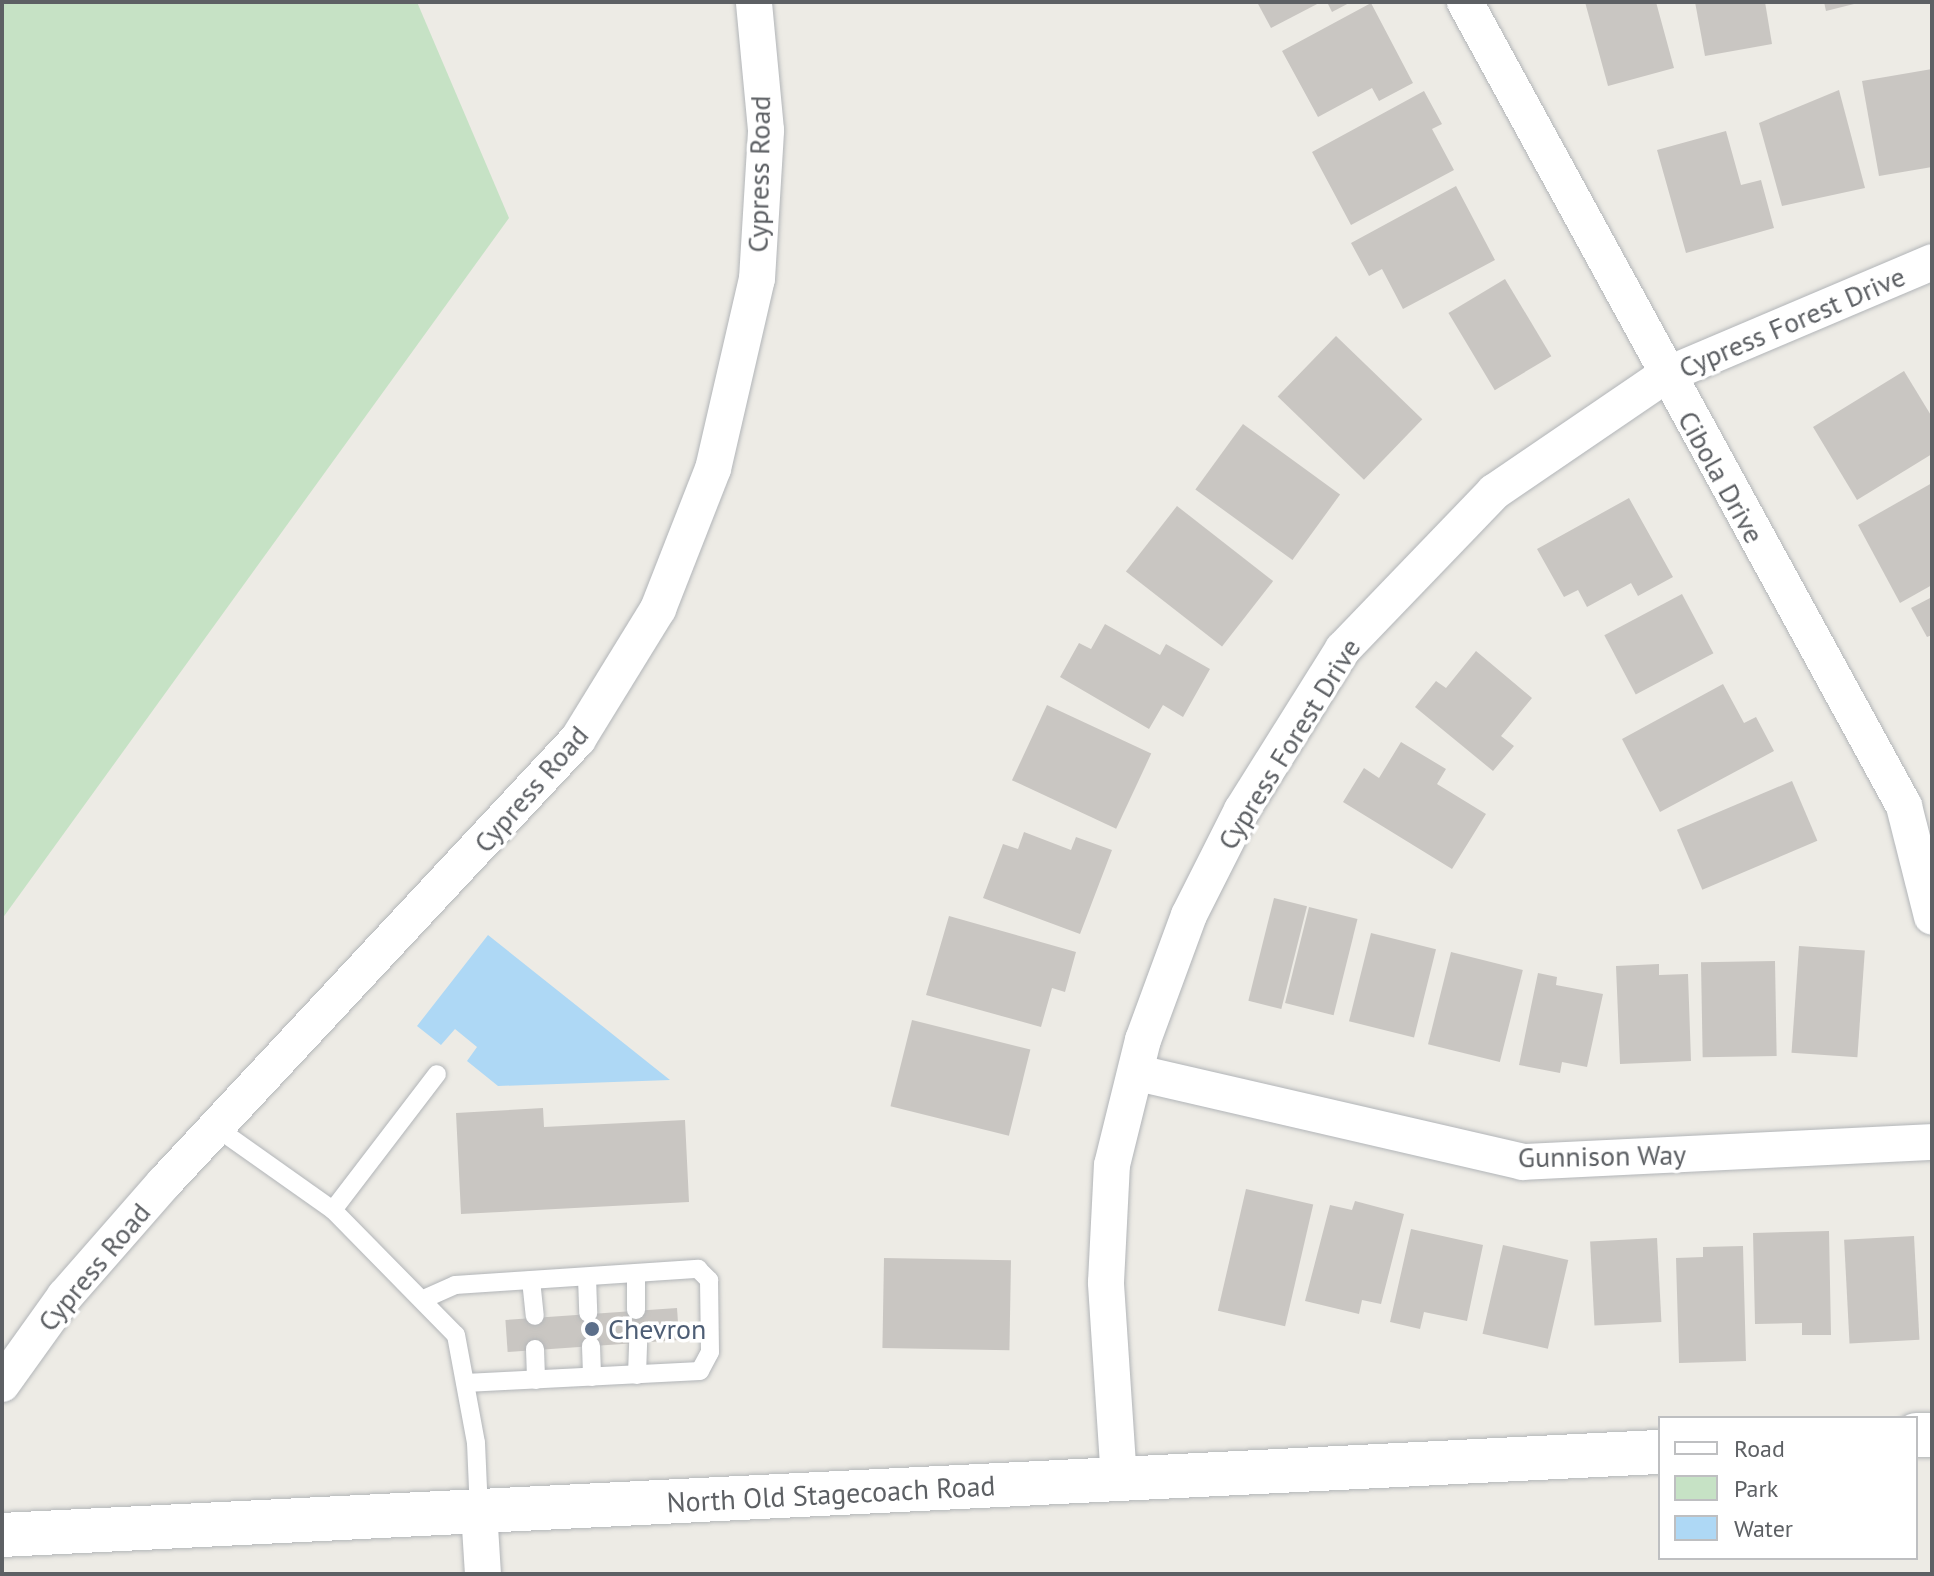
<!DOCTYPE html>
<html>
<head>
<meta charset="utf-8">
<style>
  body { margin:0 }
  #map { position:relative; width:1934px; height:1576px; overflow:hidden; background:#edebe5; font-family:"PT Sans",sans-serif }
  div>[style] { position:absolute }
  .green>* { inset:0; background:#c6e2c5 }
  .water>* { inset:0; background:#aed8f5 }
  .building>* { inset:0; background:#c9c6c2; transform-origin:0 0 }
  .roads { filter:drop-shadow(0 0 2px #b2b5b8) drop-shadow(0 0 2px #b2b5b8) }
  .lane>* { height:18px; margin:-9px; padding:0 9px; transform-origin:9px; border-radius:9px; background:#fff }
  .street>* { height:36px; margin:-18px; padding:0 18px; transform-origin:18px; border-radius:18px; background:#fff }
  .secondary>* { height:44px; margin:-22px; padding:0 22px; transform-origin:22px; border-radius:22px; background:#fff }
  .dots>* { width:22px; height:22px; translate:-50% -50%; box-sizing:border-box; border:4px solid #fff; border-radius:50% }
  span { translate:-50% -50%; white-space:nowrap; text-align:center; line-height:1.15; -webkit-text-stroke:7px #fff; paint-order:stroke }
  .street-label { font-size:28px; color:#5d6064 }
  .service-label { font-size:28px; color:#4e5e75 }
  .left { translate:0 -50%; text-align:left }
  .frame { position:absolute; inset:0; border:4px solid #5d6064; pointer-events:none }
  .legend { position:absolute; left:1658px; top:1416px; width:260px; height:144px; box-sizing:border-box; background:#fff; border:2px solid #bebfc1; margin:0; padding:10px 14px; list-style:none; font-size:24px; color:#5d6064 }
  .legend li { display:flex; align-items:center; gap:16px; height:40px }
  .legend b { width:40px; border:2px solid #bebfc1 }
</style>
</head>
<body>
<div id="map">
  <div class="green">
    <div style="clip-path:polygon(2px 2px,417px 2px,509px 218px,2px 919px)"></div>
  </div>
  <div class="water">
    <div style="clip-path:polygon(488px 935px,670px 1080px,498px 1086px,467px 1061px,477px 1047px,455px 1029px,441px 1045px,417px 1026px)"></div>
  </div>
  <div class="building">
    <div style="clip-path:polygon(1257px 2px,1321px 2px,1271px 28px)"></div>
    <div style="clip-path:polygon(1327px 2px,1351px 2px,1332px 12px)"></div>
    <div style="clip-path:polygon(1585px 2px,1656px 2px,1674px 68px,1608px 86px)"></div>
    <div style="clip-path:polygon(1695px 2px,1765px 2px,1772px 44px,1705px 56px)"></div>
    <div style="clip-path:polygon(1824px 2px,1857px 2px,1858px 3px,1826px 11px)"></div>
    <div style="clip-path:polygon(1371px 3px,1413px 83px,1379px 101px,1372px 88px,1318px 117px,1282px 51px)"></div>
    <div style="clip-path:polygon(1932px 69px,1932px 167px,1879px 176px,1862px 81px)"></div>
    <div style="clip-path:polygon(1839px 90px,1865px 188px,1782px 206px,1759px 123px)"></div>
    <div style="clip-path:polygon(1424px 91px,1442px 124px,1432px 129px,1454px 170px,1351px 225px,1312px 152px)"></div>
    <div style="clip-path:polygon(1726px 131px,1741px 185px,1761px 180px,1774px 228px,1686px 253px,1657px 150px)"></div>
    <div style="clip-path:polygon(1456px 186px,1495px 260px,1403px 309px,1382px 269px,1369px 276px,1351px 243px)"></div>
    <div style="left:1505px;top:279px;width:90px;height:66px;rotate:59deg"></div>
    <div style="left:1336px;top:336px;width:120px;height:84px;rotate:44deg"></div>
    <div style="clip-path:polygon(1904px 371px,1932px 417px,1932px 454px,1857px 500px,1813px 427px)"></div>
    <div style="left:1243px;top:424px;width:120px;height:81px;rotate:36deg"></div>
    <div style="clip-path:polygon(1932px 483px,1932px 585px,1900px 603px,1858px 525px)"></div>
    <div style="clip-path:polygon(1629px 498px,1673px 577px,1638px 596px,1631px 583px,1587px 607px,1578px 590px,1564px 597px,1537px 549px)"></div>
    <div style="left:1177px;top:506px;width:122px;height:83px;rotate:38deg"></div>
    <div style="left:1682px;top:594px;width:67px;height:88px;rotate:62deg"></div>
    <div style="clip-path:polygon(1932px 597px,1932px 635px,1927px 637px,1911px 608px)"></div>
    <div style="clip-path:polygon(1105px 624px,1160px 655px,1166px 644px,1210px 669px,1183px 717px,1163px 705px,1149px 729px,1060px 677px,1079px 643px,1091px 649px)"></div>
    <div style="clip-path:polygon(1476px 651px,1532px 698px,1501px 736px,1514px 746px,1493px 771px,1415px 707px,1436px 681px,1446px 688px)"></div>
    <div style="clip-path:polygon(1723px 684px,1744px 723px,1756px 717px,1774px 751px,1660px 812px,1622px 739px)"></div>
    <div style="left:1047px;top:705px;width:115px;height:83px;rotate:25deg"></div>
    <div style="clip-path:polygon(1401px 742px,1446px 769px,1437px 784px,1486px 814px,1452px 869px,1343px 802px,1364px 768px,1379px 778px)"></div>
    <div style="left:1792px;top:781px;width:65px;height:125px;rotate:67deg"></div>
    <div style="clip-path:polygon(1024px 832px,1071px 850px,1076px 837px,1112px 850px,1080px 934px,983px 898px,1003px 844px,1018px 849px)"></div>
    <div style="left:1274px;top:898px;width:34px;height:106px;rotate:14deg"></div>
    <div style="left:1309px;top:907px;width:50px;height:99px;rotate:14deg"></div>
    <div style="clip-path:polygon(949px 916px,1076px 952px,1065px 992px,1052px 988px,1041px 1027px,926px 995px)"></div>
    <div style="left:1371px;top:933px;width:67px;height:91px;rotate:14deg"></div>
    <div style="left:1799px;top:946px;width:66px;height:107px;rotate:4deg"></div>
    <div style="left:1451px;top:952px;width:74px;height:95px;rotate:14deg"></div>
    <div style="left:1775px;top:961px;width:95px;height:74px;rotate:89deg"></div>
    <div style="clip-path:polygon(1659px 964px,1659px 975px,1688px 974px,1691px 1061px,1620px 1064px,1616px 966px)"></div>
    <div style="clip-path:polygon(1538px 973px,1557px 977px,1556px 985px,1603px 994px,1587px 1067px,1562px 1062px,1560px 1073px,1519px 1065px)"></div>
    <div style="left:912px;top:1020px;width:122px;height:89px;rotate:14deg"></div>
    <div style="clip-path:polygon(543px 1108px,544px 1127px,685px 1120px,689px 1202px,461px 1214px,456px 1113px)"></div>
    <div style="left:1246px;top:1189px;width:69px;height:125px;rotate:13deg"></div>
    <div style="clip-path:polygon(1355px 1201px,1404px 1214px,1381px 1304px,1362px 1300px,1359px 1314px,1305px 1301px,1330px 1205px,1352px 1210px)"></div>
    <div style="clip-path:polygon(1411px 1229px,1483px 1245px,1467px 1321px,1424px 1312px,1420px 1329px,1390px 1322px)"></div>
    <div style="clip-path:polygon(1829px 1231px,1831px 1335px,1802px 1335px,1802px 1323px,1755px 1324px,1753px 1233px)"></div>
    <div style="left:1914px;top:1236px;width:104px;height:70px;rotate:87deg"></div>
    <div style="left:1657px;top:1238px;width:84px;height:67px;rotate:87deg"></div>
    <div style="left:1503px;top:1245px;width:67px;height:91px;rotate:13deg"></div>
    <div style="clip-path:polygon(1743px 1246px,1746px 1361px,1679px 1363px,1676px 1258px,1703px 1257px,1703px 1247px)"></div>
    <div style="left:884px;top:1258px;width:127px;height:90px;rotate:1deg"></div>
    <div style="left:677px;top:1308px;width:32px;height:172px;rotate:86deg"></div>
  </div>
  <div class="roads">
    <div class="lane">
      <div style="left:217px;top:1128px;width:142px;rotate:35.3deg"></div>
      <div style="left:333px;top:1210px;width:175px;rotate:45.5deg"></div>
      <div style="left:456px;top:1335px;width:110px;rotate:79.5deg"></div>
      <div style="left:476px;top:1443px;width:68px;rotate:87.5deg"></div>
      <div style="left:333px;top:1210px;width:171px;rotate:-52.6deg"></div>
      <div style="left:636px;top:1273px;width:37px;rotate:90deg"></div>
      <div style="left:587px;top:1277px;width:36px;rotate:88deg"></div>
      <div style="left:531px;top:1280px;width:36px;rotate:84deg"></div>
      <div style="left:426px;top:1298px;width:32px;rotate:-24deg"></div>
      <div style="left:455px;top:1285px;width:244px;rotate:-3.8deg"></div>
      <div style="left:698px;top:1269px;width:16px;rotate:45deg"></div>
      <div style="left:709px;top:1280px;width:72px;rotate:89.2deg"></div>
      <div style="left:710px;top:1352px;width:21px;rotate:118deg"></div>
      <div style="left:700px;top:1371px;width:235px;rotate:177.1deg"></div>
      <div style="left:591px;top:1346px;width:31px;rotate:88deg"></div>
      <div style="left:535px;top:1349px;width:31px;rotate:88deg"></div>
      <div style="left:637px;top:1375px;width:32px;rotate:-88deg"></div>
    </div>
    <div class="street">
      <div style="left:1465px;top:2px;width:916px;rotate:61.36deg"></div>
      <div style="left:1904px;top:806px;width:114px;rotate:75.8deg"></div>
      <div style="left:1138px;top:1073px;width:395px;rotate:13deg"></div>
      <div style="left:1523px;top:1162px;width:409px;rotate:-2.8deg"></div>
      <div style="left:2px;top:1384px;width:108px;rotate:-54.4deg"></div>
      <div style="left:65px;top:1296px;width:150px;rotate:-48.8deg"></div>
      <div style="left:164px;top:1183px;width:607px;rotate:-47deg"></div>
      <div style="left:578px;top:739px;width:153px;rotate:-58.4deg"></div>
      <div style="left:658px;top:609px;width:150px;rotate:-68.6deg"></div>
      <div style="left:713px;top:469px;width:195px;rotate:-77deg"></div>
      <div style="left:757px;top:279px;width:149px;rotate:-86.5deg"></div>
      <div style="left:766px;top:130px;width:129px;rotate:-95.4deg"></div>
      <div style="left:1119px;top:1480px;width:198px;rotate:-93.8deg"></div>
      <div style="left:1106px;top:1282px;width:117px;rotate:-87.1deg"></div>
      <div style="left:1112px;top:1165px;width:129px;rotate:-76.1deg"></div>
      <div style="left:1143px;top:1040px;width:133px;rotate:-69.8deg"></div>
      <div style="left:1189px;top:915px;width:118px;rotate:-63.2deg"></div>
      <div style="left:1242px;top:810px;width:190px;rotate:-57.9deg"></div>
      <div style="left:1343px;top:649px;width:218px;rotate:-46.1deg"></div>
      <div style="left:1494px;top:492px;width:206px;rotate:-34.3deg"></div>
      <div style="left:1664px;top:376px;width:291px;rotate:-23deg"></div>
      <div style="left:479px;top:1511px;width:63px;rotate:86.4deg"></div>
    </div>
    <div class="secondary">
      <div style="left:1916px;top:1435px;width:16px"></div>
      <div style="left:2px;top:1535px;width:1660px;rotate:-2.87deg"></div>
    </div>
  </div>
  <div class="dots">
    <div style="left:592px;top:1329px;background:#5c6f8a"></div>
  </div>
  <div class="street-label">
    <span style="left:759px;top:174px;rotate:-89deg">Cypress Road</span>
    <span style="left:1792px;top:322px;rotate:-23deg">Cypress Forest Drive</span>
    <span style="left:1721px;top:477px;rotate:61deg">Cibola Drive</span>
    <span style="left:1289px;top:744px;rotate:-58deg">Cypress Forest Drive</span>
    <span style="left:531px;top:789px;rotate:-49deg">Cypress Road</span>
    <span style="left:1602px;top:1156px;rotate:-1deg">Gunnison Way</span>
    <span style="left:94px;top:1267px;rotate:-50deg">Cypress Road</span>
    <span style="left:831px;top:1494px;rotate:-3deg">North Old Stagecoach Road</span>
  </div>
  <div class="service-label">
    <span class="left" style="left:608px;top:1329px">Chevron</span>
  </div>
  <div class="frame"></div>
  <ul class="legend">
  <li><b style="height:10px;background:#fff"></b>Road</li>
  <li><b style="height:22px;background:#c6e2c5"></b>Park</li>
  <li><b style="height:22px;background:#aed8f5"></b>Water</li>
  </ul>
</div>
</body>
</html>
